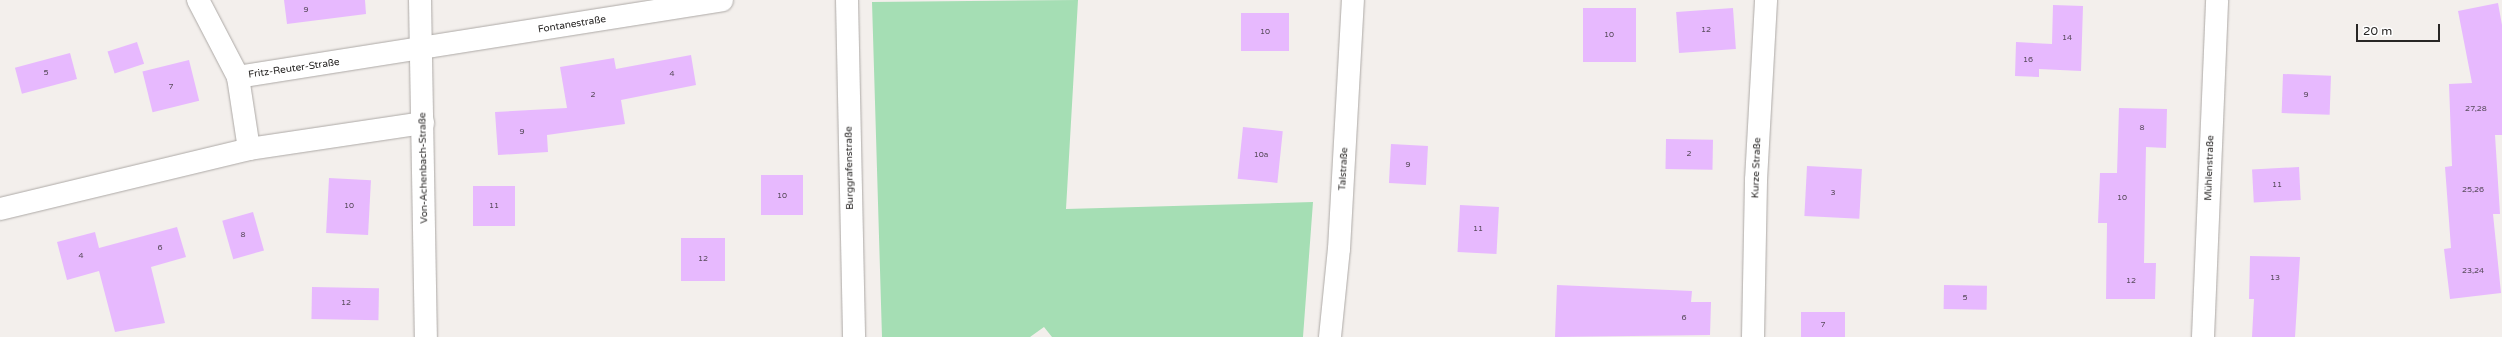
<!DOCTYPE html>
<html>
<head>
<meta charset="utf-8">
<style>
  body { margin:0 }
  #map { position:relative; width:2502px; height:337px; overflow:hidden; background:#f3efec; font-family:"Varela Round",sans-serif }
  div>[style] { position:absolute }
  .green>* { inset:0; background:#a5deb4 }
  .building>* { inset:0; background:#e7b9fe; transform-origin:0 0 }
  .roads { filter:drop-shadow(0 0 1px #ada9a6) drop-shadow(0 0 1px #ada9a6) }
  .minor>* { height:22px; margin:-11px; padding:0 11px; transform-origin:11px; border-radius:11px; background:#fff }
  span { translate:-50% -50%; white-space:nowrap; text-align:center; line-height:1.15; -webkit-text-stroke:3px #fff; paint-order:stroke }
  .number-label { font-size:8px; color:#584b5b }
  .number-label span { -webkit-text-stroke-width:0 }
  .street-label { font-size:10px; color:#282625 }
  .scale { position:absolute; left:2356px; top:24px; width:84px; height:18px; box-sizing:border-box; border:2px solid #282625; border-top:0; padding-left:5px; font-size:12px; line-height:14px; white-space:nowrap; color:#282625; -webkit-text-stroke:3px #fff; paint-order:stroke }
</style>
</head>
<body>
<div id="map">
  <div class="green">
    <div style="clip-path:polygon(1078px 0,1066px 209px,1313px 202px,1303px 337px,1052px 337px,1044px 327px,1030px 337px,882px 337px,872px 2px)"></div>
  </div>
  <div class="building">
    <div style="clip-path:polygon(284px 0,365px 0,366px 14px,287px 24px)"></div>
    <div style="clip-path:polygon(2498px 3px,2502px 25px,2502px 135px,2495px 135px,2500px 214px,2493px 214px,2501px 293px,2450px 299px,2444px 249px,2451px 248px,2445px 167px,2452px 166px,2449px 84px,2472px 83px,2458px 11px)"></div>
    <div style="clip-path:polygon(2053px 5px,2083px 6px,2081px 71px,2039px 69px,2039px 77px,2015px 76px,2016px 42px,2052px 44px)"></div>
    <div style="left:1583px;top:8px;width:53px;height:54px"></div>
    <div style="left:1733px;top:8px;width:41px;height:57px;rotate:86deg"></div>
    <div style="left:1289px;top:13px;width:38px;height:48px;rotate:90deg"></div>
    <div style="left:137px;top:42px;width:23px;height:31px;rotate:72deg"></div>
    <div style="left:70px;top:53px;width:27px;height:57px;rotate:75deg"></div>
    <div style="clip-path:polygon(691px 55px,696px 85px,621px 100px,625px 124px,547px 135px,548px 152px,498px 155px,495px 112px,567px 108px,560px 67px,614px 58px,616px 69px)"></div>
    <div style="left:189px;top:60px;width:42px;height:48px;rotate:76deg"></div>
    <div style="left:2283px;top:74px;width:48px;height:39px;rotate:2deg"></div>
    <div style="clip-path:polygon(2119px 108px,2167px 109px,2166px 148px,2146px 147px,2144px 263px,2156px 263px,2155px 299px,2106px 299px,2107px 223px,2098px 223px,2100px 173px,2117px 173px)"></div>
    <div style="left:1243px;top:127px;width:40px;height:52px;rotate:6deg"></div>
    <div style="left:1666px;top:139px;width:47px;height:30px;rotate:1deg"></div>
    <div style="left:1391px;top:144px;width:37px;height:39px;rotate:3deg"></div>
    <div style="left:1807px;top:166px;width:55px;height:50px;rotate:3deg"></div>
    <div style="left:2299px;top:167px;width:33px;height:47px;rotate:87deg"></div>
    <div style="left:803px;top:175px;width:40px;height:42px;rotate:90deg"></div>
    <div style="left:329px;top:178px;width:42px;height:55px;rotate:3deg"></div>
    <div style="left:473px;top:186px;width:42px;height:40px"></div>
    <div style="left:1460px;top:205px;width:39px;height:47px;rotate:3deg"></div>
    <div style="left:253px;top:212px;width:40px;height:32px;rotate:74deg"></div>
    <div style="clip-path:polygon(177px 227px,186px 257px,151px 267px,165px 323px,115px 332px,99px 271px,67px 280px,57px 242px,95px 232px,99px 248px)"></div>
    <div style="left:681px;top:238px;width:44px;height:43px"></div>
    <div style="clip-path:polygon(2250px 256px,2300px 257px,2295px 337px,2252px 337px,2254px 299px,2249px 299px)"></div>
    <div style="clip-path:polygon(1557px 285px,1692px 291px,1691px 302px,1711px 302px,1710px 335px,1555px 337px)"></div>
    <div style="left:1944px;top:285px;width:43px;height:24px;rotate:1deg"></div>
    <div style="left:312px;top:287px;width:67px;height:32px;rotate:1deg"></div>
    <div style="left:1801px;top:312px;width:44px;height:25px"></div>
  </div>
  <div class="roads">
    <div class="minor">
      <div style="left:198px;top:0;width:87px;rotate:62.5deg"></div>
      <div style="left:420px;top:0;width:337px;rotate:89deg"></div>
      <div style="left:847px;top:0;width:337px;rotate:88.8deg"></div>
      <div style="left:249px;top:149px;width:73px;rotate:-98.7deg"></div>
      <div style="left:238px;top:77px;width:490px;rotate:-9deg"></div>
      <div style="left:0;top:209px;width:256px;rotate:-13.5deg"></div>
      <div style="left:249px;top:149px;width:176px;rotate:-8.5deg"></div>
      <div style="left:1330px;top:337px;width:88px;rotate:-84.2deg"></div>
      <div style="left:1339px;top:249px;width:249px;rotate:-86.8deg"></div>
      <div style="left:1753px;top:337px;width:157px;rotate:-88.9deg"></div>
      <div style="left:1756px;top:180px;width:180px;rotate:-86.8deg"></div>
      <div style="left:2203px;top:337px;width:337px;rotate:-87.6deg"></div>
    </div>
  </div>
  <div class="number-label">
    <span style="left:306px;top:10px">9</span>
    <span style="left:1706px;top:30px">12</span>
    <span style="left:1265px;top:32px">10</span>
    <span style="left:1609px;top:35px">10</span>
    <span style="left:2067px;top:38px">14</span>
    <span style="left:2028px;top:60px">16</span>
    <span style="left:46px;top:73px">5</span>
    <span style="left:672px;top:74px">4</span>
    <span style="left:171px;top:87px">7</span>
    <span style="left:593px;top:95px">2</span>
    <span style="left:2306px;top:95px">9</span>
    <span style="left:2476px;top:109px">27,28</span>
    <span style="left:2142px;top:128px">8</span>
    <span style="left:522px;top:132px">9</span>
    <span style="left:1689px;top:154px">2</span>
    <span style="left:1261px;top:155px">10a</span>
    <span style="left:1408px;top:165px">9</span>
    <span style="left:2277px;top:185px">11</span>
    <span style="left:2473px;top:190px">25,26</span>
    <span style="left:1833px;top:193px">3</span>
    <span style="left:782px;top:196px">10</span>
    <span style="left:2122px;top:198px">10</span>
    <span style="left:349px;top:206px">10</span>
    <span style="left:494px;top:206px">11</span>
    <span style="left:1478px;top:229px">11</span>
    <span style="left:243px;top:235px">8</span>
    <span style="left:160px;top:248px">6</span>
    <span style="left:81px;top:256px">4</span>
    <span style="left:703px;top:259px">12</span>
    <span style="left:2473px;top:271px">23,24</span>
    <span style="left:2275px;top:278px">13</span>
    <span style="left:2131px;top:281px">12</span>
    <span style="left:1965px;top:298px">5</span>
    <span style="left:346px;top:303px">12</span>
    <span style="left:1684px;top:318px">6</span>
    <span style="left:1823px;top:325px">7</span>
  </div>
  <div class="street-label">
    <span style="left:572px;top:25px;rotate:-9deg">Fontanestraße</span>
    <span style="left:294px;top:69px;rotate:-8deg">Fritz-Reuter-Straße</span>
    <span style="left:424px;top:168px;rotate:-91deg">Von-Achenbach-Straße</span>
    <span style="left:850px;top:168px;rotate:-91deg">Burggrafenstraße</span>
    <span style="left:1757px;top:168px;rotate:-88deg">Kurze Straße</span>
    <span style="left:2210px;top:168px;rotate:-88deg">Mühlenstraße</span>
    <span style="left:1344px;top:169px;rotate:-87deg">Talstraße</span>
  </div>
  <div class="scale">20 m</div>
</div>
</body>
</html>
